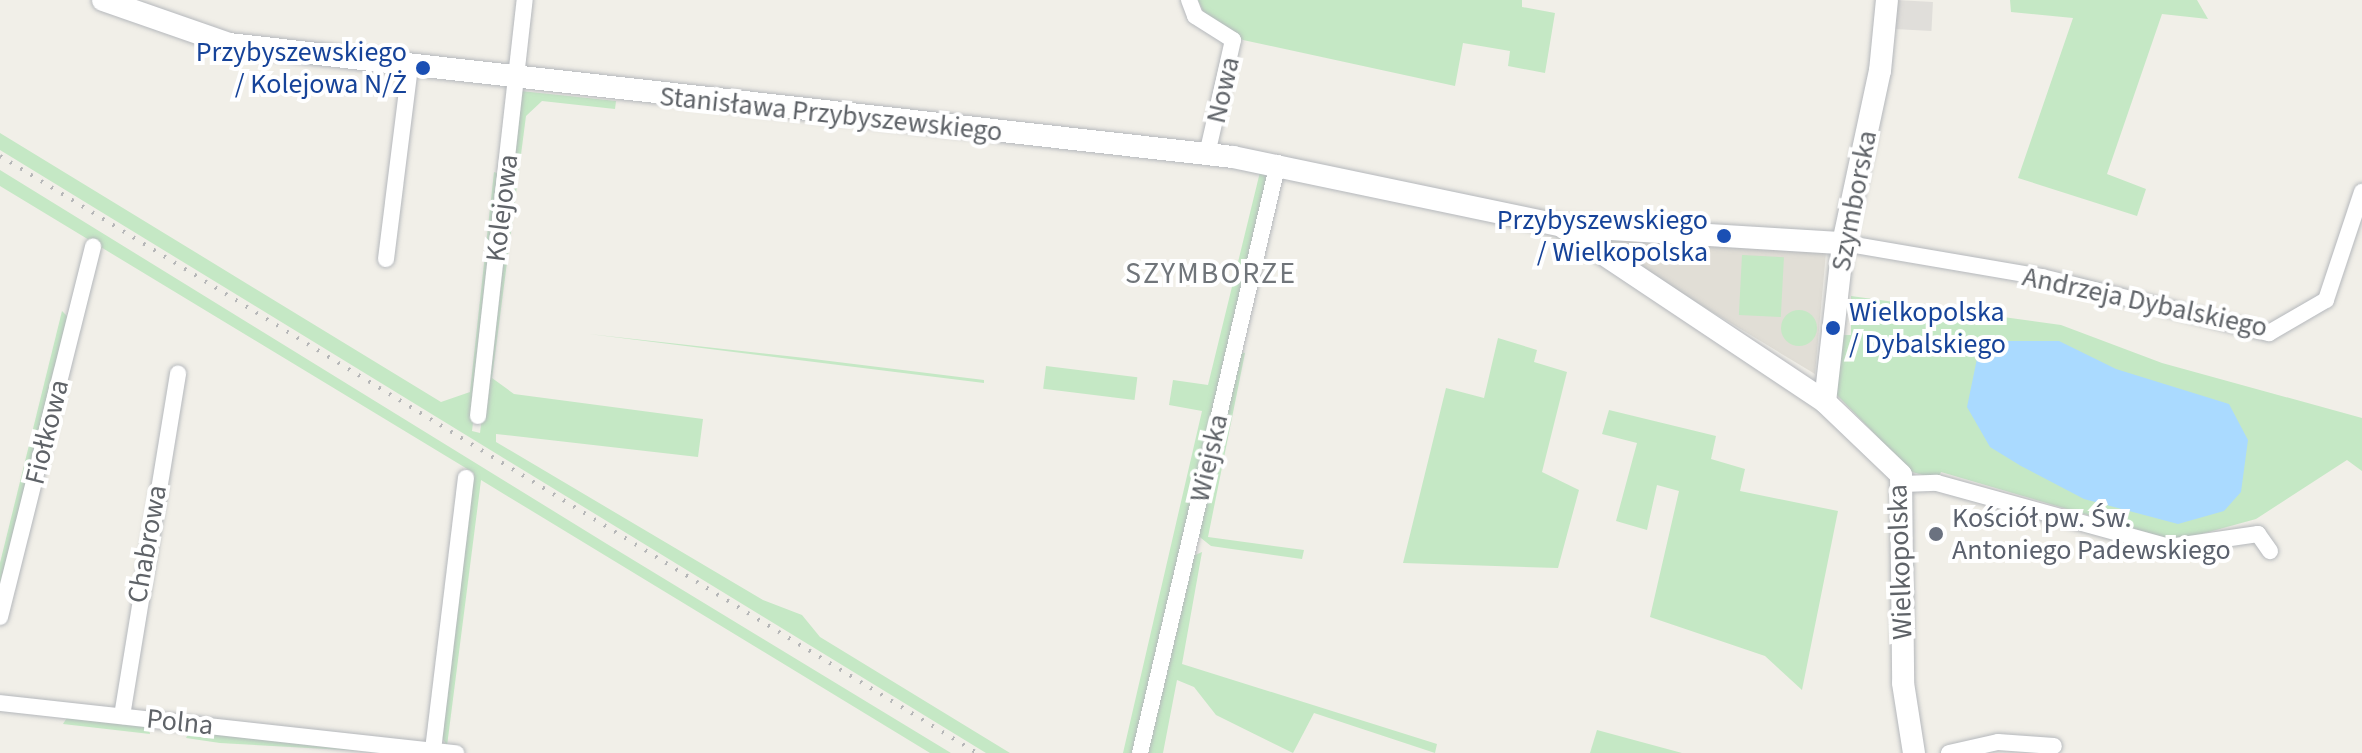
<!DOCTYPE html>
<html>
<head>
<meta charset="utf-8">
<style>
  body { margin:0 }
  #map { position:relative; width:2362px; height:753px; overflow:hidden; background:#f1efe8; font-family:"Source Sans 3",sans-serif }
  div>[style] { position:absolute }
  .industrial>* { inset:0; background:#e0deda; transform-origin:0 0 }
  .education>* { inset:0; background:#e1ded6 }
  .green>* { inset:0; background:#c5e8c5; transform-origin:0 0 }
  .round { border-radius:50% }
  .water>* { inset:0; background:#aadaff }
  .roads { filter:drop-shadow(0 0 2px #b5b8bc) drop-shadow(0 0 2px #b5b8bc) }
  .street>* { height:16px; margin:-8px; padding:0 8px; transform-origin:8px; border-radius:8px; background:#fff }
  .secondary>* { height:22px; margin:-11px; padding:0 11px; transform-origin:11px; border-radius:11px; background:#fff }
  .rail>* { height:4px; margin-top:-2px; transform-origin:0; background:repeating-linear-gradient(90deg,#b6b7b8 0 2px,transparent 0 12px) }
  .dots>* { width:22px; height:22px; translate:-50% -50%; box-sizing:border-box; border:4px solid #fff; border-radius:50% }
  span { translate:-50% -50%; white-space:nowrap; text-align:center; line-height:1.15; -webkit-text-stroke:8px #fff; paint-order:stroke }
  .transit-label { font-size:28px; color:#164399 }
  .right { translate:-100% -50%; text-align:right }
  .left { translate:0 -50%; text-align:left }
  .street-label { font-size:28px; color:#5f6368 }
  .worship-label { font-size:28px; color:#5b616d }
  .neighbourhood-label { font-size:30px; color:#70757a; letter-spacing:2px }
</style>
</head>
<body>
<div id="map">
  <div class="industrial">
    <div style="left:1896px;top:0;width:37px;height:29px;rotate:3deg"></div>
  </div>
  <div class="education">
    <div style="clip-path:polygon(1612px 238px,1826px 252px,1815px 374px,1608px 249px)"></div>
  </div>
  <div class="green">
    <div style="clip-path:polygon(1198px 0,1522px 0,1522px 7px,1555px 13px,1545px 73px,1508px 66px,1510px 51px,1463px 43px,1455px 86px,1243px 40px,1205px 15px)"></div>
    <div style="clip-path:polygon(2010px 0,2197px 0,2208px 19px,2162px 14px,2107px 174px,2146px 189px,2137px 216px,2018px 178px,2073px 18px,2011px 12px)"></div>
    <div style="clip-path:polygon(521px 91px,616px 101px,615px 109px,542px 101px,526px 116px,492px 378px,514px 394px,703px 419px,698px 457px,496px 434px,496px 442px,763px 600px,802px 615px,820px 637px,1010px 753px,986px 753px,0 150px,0 133px,441px 402px,470px 392px,494px 172px,502px 175px,472px 431px,480px 433px)"></div>
    <div style="clip-path:polygon(0 170px,607px 544px,951px 753px,930px 753px,481px 480px,447px 746px,440px 734px,474px 473px,0 186px)"></div>
    <div style="clip-path:polygon(1260px 172px,1270px 174px,1134px 753px,1123px 753px,1202px 411px,1169px 405px,1173px 380px,1208px 385px)"></div>
    <div style="left:1742px;top:255px;width:42px;height:60px;rotate:3deg"></div>
    <div style="clip-path:polygon(1851px 296px,2061px 325px,2162px 363px,2362px 418px,2362px 471px,2347px 460px,2256px 519px,2176px 541px,1941px 472px,1938px 479px,1912px 472px,1835px 393px,1842px 335px,1851px 335px)"></div>
    <div class="round" style="left:1781px;top:310px;width:36px;height:36px"></div>
    <div style="clip-path:polygon(62px 311px,70px 319px,0 590px,0 563px)"></div>
    <div style="clip-path:polygon(589px 334px,805px 358px,984px 380px,984px 383px)"></div>
    <div style="clip-path:polygon(1498px 338px,1537px 350px,1534px 362px,1567px 372px,1542px 472px,1579px 490px,1558px 568px,1403px 563px,1446px 388px,1484px 398px)"></div>
    <div style="clip-path:polygon(1239px 352px,1245px 353px,1208px 537px,1304px 550px,1302px 559px,1211px 546px,1196px 534px)"></div>
    <div style="left:1046px;top:366px;width:92px;height:23px;rotate:7deg"></div>
    <div style="clip-path:polygon(1609px 410px,1716px 436px,1711px 459px,1745px 469px,1740px 491px,1838px 511px,1802px 690px,1765px 656px,1650px 617px,1679px 491px,1657px 485px,1647px 530px,1616px 521px,1637px 443px,1602px 434px)"></div>
    <div style="clip-path:polygon(1202px 552px,1182px 664px,1437px 744px,1435px 753px,1314px 713px,1293px 753px,1216px 715px,1194px 687px,1177px 680px,1163px 753px,1145px 753px,1193px 556px)"></div>
    <div style="clip-path:polygon(68px 716px,148px 726px,150px 734px,63px 724px)"></div>
    <div style="clip-path:polygon(190px 730px,400px 753px,220px 743px,186px 738px)"></div>
    <div style="clip-path:polygon(1597px 730px,1682px 753px,1590px 753px)"></div>
  </div>
  <div class="water">
    <div style="clip-path:polygon(1993px 341px,2059px 341px,2116px 369px,2229px 404px,2248px 440px,2241px 492px,2224px 511px,2178px 524px,2084px 499px,2021px 466px,1990px 447px,1967px 407px,1979px 349px)"></div>
  </div>
  <div class="roads">
    <div class="street">
      <div style="left:1189px;top:0;width:17px;rotate:69deg"></div>
      <div style="left:1195px;top:16px;width:45px;rotate:32.3deg"></div>
      <div style="left:1233px;top:40px;width:117px;rotate:102.8deg"></div>
      <div style="left:1843px;top:243px;width:202px;rotate:9.7deg"></div>
      <div style="left:2042px;top:277px;width:234px;rotate:13.9deg"></div>
      <div style="left:2269px;top:333px;width:66px;rotate:-30.1deg"></div>
      <div style="left:2326px;top:300px;width:114px;rotate:-71.6deg"></div>
      <div style="left:386px;top:259px;width:194px;rotate:-82.9deg"></div>
      <div style="left:478px;top:416px;width:419px;rotate:-83.6deg"></div>
      <div style="left:1903px;top:484px;width:34px;rotate:-2deg"></div>
      <div style="left:1937px;top:483px;width:241px;rotate:15.4deg"></div>
      <div style="left:2169px;top:547px;width:90px;rotate:-8.3deg"></div>
      <div style="left:2258px;top:534px;width:21px;rotate:55deg"></div>
      <div style="left:0;top:617px;width:382px;rotate:-75.9deg"></div>
      <div style="left:0;top:703px;width:459px;rotate:6.3deg"></div>
      <div style="left:122px;top:716px;width:347px;rotate:-80.7deg"></div>
      <div style="left:433px;top:750px;width:274px;rotate:-83.1deg"></div>
      <div style="left:1140px;top:753px;width:606px;rotate:-76.84deg"></div>
      <div style="left:1949px;top:753px;width:50px;rotate:-12.7deg"></div>
      <div style="left:1998px;top:742px;width:56px;rotate:4.1deg"></div>
    </div>
    <div class="secondary">
      <div style="left:103px;top:0;width:133px;rotate:19.2deg"></div>
      <div style="left:229px;top:44px;width:1010px;rotate:6.42deg"></div>
      <div style="left:1233px;top:157px;width:336px;rotate:11.8deg"></div>
      <div style="left:1562px;top:226px;width:282px;rotate:3.5deg"></div>
      <div style="left:1563px;top:227px;width:315px;rotate:33.7deg"></div>
      <div style="left:1825px;top:402px;width:105px;rotate:43.8deg"></div>
      <div style="left:1901px;top:475px;width:208px;rotate:89.4deg"></div>
      <div style="left:1903px;top:683px;width:71px;rotate:81.1deg"></div>
      <div style="left:1825px;top:402px;width:160px;rotate:-83.5deg"></div>
      <div style="left:1843px;top:243px;width:176px;rotate:-77.9deg"></div>
      <div style="left:1880px;top:71px;width:71px;rotate:-84.4deg"></div>
    </div>
  </div>
  <div class="rail">
    <div style="left:0;top:156px;width:1145px;rotate:31.43deg"></div>
  </div>
  <div class="dots">
    <div style="left:423px;top:68px;background:#1a4fb4"></div>
    <div style="left:1724px;top:236px;background:#1a4fb4"></div>
    <div style="left:1833px;top:328px;background:#1a4fb4"></div>
    <div style="left:1936px;top:534px;background:#6b7280"></div>
  </div>
  <div class="transit-label">
    <span class="right" style="left:407px;top:68px">Przybyszewskiego<br>/ Kolejowa N/Ż</span>
    <span class="right" style="left:1708px;top:236px">Przybyszewskiego<br>/ Wielkopolska</span>
    <span class="left" style="left:1849px;top:328px">Wielkopolska<br>/ Dybalskiego</span>
  </div>
  <div class="street-label">
    <span style="left:1223px;top:90px;rotate:-77deg">Nowa</span>
    <span style="left:831px;top:114px;rotate:6deg">Stanisława Przybyszewskiego</span>
    <span style="left:1854px;top:201px;rotate:-79deg">Szymborska</span>
    <span style="left:502px;top:208px;rotate:-83deg">Kolejowa</span>
    <span style="left:2145px;top:302px;rotate:12deg">Andrzeja Dybalskiego</span>
    <span style="left:47px;top:432px;rotate:-76deg">Fiołkowa</span>
    <span style="left:1209px;top:458px;rotate:-77deg">Wiejska</span>
    <span style="left:147px;top:544px;rotate:-80deg">Chabrowa</span>
    <span style="left:1900px;top:562px;rotate:-92deg">Wielkopolska</span>
    <span style="left:180px;top:722px;rotate:6deg">Polna</span>
  </div>
  <div class="worship-label">
    <span class="left" style="left:1952px;top:534px">Kościół pw. Św.<br>Antoniego Padewskiego</span>
  </div>
  <div class="neighbourhood-label">
    <span style="left:1211px;top:274px">SZYMBORZE</span>
  </div>
</div>
</body>
</html>
